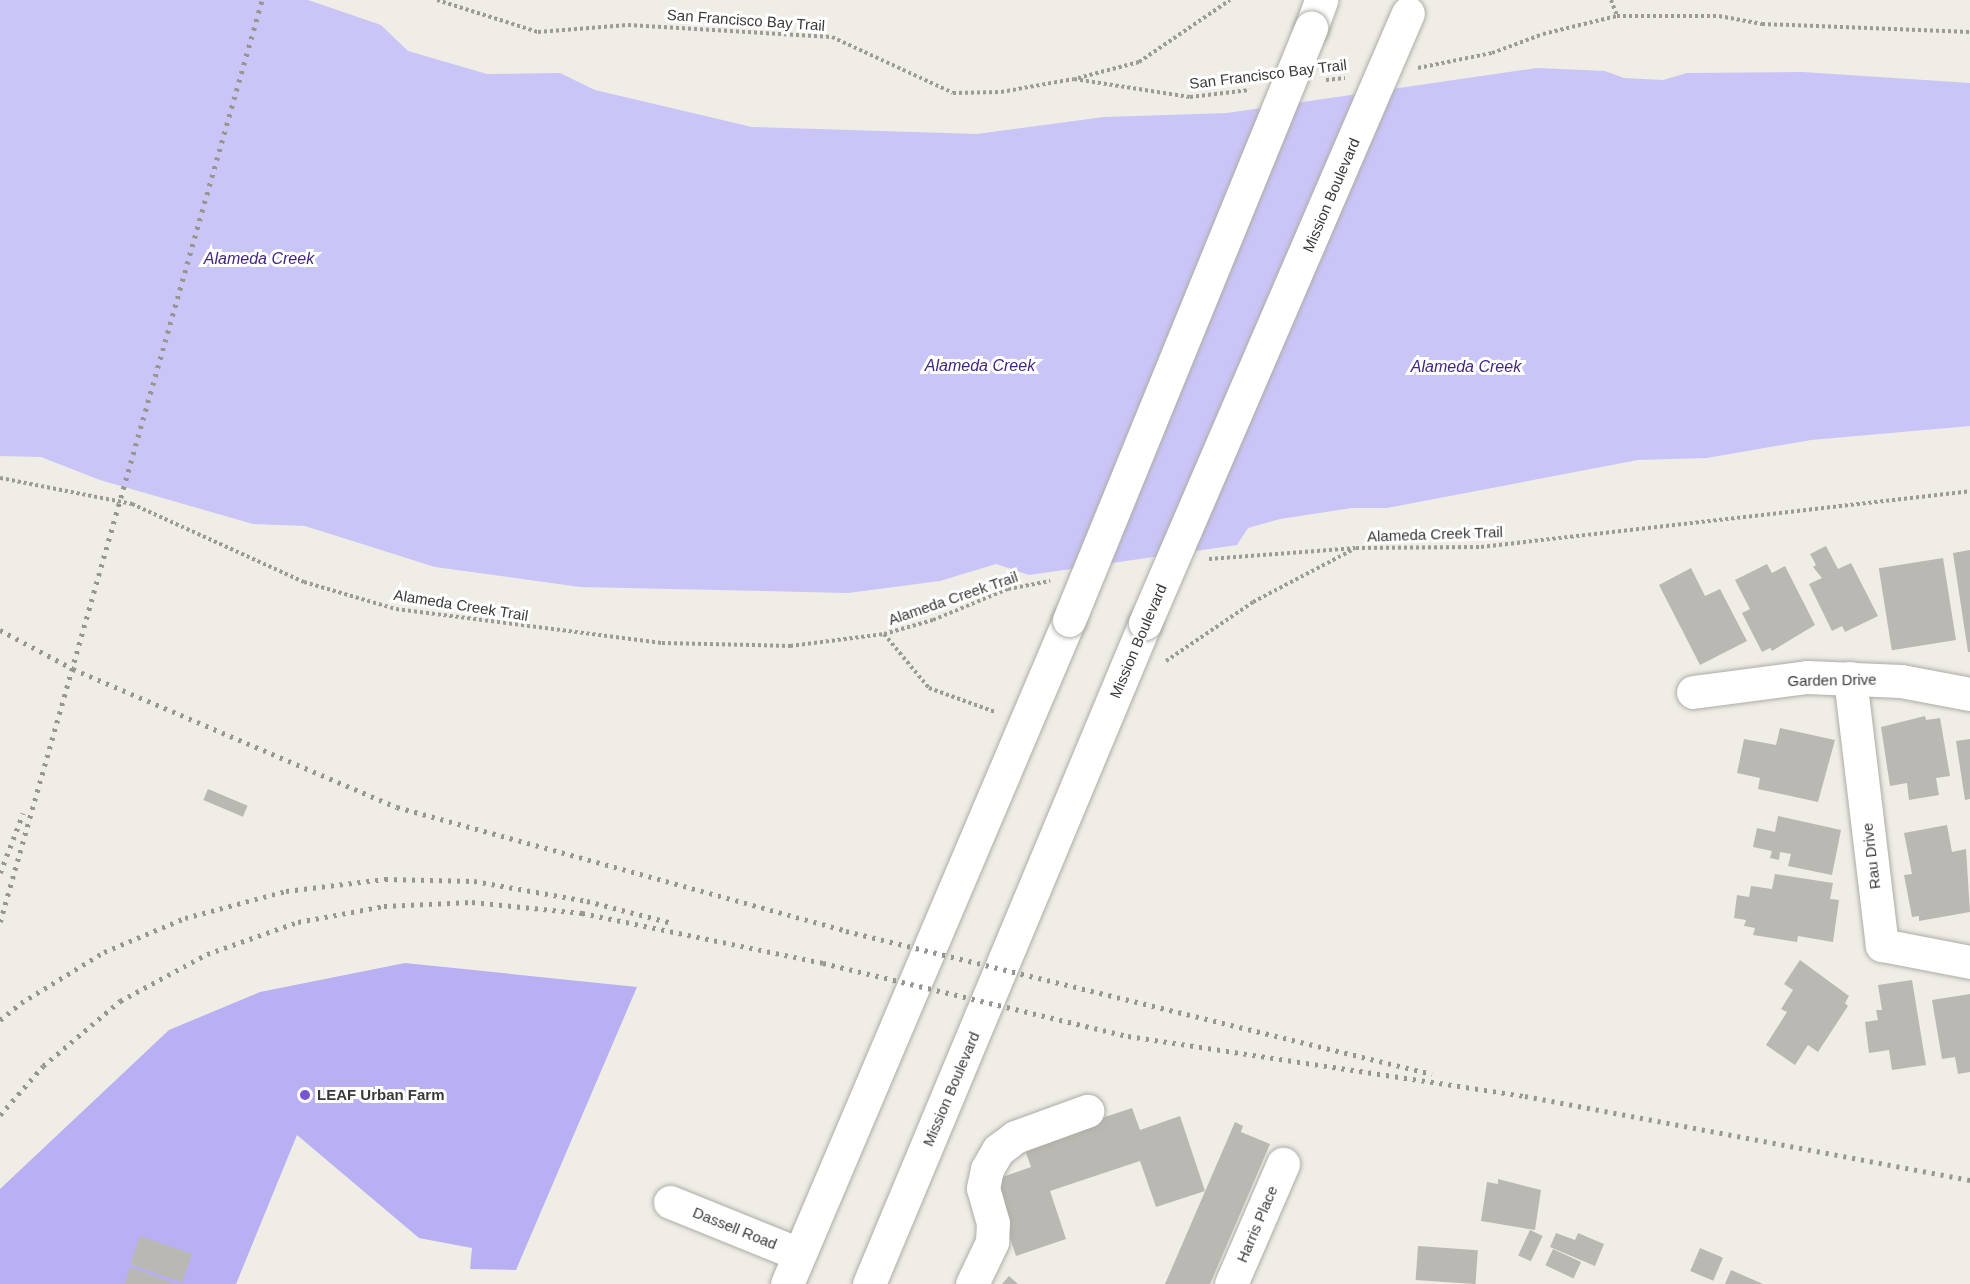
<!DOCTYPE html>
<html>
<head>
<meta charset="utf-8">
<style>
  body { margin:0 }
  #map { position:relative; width:1970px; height:1284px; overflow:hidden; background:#efede6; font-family:Helvetica,sans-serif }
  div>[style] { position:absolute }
  .green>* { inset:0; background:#b9b0f3 }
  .water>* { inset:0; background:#cac5f7 }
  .building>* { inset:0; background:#bab8b2; transform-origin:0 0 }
  .path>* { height:4px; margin-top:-2px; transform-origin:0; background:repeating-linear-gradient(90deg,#9d9b97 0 3px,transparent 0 6px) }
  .roads { filter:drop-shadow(0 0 2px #aeaca6) drop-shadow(0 0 2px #aeaca6) }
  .minor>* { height:33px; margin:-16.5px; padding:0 16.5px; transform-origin:16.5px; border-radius:16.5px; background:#fff }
  .major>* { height:33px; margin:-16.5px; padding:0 16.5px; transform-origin:16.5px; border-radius:16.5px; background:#fff }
  .rail>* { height:4.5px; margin-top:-2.25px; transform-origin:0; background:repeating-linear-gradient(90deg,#979691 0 3px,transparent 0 9px) }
  .bridges { filter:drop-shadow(0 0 2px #aeaca6) drop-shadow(0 0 2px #aeaca6) }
  .major-bridge>* { height:33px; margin:-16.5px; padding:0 16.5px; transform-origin:16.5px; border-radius:16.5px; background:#fff }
  .dots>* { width:16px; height:16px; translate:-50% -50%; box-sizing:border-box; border:3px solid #fff; border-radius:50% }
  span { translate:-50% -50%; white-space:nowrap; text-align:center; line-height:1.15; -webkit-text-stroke:6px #fff; paint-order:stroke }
  .street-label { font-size:15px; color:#3b3a38 }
  .poi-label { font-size:15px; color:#3b3a38; font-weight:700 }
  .left { translate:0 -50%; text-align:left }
  .water-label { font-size:16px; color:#412784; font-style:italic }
</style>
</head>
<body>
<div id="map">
  <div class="green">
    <div style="clip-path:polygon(405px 963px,637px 987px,516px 1270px,470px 1269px,472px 1248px,419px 1238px,297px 1135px,236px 1284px,0 1284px,0 1189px,169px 1030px,260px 992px)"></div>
  </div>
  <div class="water">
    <div style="clip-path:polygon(0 0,308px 0,381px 25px,408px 51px,487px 74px,560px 73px,595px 90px,752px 127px,977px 134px,1104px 117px,1227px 113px,1537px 68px,1605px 71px,1624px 78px,1663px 80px,1687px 73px,1803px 72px,1970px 83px,1970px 426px,1811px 440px,1707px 458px,1638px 460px,1387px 508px,1352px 508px,1280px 519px,1248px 528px,1237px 545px,1029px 575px,996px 564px,940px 581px,848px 593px,580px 587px,435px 567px,305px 526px,253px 524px,100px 480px,41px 457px,0 456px)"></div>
  </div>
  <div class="building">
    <div style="clip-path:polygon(1826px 546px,1838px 569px,1851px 563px,1878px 616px,1845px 632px,1842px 626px,1832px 631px,1809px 584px,1822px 578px,1813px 567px,1816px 565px,1810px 554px)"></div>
    <div style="clip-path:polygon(1970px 550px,1970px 652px,1968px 652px,1953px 553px)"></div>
    <div style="left:1943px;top:558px;width:83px;height:65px;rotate:81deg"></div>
    <div style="clip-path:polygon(1767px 564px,1772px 573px,1785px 566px,1815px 625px,1772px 651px,1770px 648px,1762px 652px,1742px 613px,1750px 609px,1735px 580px)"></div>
    <div style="clip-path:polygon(1691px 568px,1705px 596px,1720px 589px,1747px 641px,1700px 665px,1659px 585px)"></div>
    <div style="clip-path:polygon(1925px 716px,1926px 720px,1940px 718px,1950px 776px,1936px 778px,1939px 795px,1909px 800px,1907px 783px,1890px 786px,1881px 727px)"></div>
    <div style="clip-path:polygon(1780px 728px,1835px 740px,1818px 802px,1758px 789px,1760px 778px,1737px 773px,1744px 739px,1776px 745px)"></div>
    <div style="clip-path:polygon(1970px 739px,1970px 799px,1965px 800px,1956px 741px)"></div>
    <div style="left:208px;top:789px;width:43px;height:12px;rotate:23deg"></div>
    <div style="clip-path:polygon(1778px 816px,1841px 830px,1832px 875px,1788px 866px,1791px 854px,1780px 852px,1779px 860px,1770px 858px,1772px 851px,1753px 847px,1757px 828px,1775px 832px)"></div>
    <div style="clip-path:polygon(1947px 825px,1952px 852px,1966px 849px,1970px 912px,1919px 921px,1919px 916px,1912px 917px,1904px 875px,1912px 874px,1904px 833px)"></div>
    <div style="clip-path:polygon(1775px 874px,1833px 883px,1830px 899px,1839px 900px,1833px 942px,1798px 936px,1797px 942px,1753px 935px,1755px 928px,1744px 926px,1746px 920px,1734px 918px,1737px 895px,1749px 897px,1751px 886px,1772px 889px)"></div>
    <div style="clip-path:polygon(1800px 960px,1849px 996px,1845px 1003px,1848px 1006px,1818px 1052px,1808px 1045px,1795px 1065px,1766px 1045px,1787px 1012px,1781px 1009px,1793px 990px,1784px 984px)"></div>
    <div style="clip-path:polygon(1912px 980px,1926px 1065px,1892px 1070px,1889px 1050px,1869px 1053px,1865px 1022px,1878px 1020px,1876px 1010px,1882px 1010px,1878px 985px)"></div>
    <div style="clip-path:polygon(1970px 994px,1970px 1072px,1958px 1074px,1955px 1057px,1942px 1059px,1932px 1000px)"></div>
    <div style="clip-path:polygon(1132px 1108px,1140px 1130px,1180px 1116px,1205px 1191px,1156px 1207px,1140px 1161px,1050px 1191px,1066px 1239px,1016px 1256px,991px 1181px,1031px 1167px,1023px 1144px)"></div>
    <div style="clip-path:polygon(1235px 1122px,1243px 1126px,1241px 1132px,1270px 1144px,1210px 1284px,1165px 1284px)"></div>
    <div style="clip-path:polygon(1498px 1179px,1541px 1190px,1535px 1230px,1481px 1221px,1487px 1182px,1498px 1184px)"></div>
    <div style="left:1530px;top:1230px;width:14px;height:28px;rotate:25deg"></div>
    <div style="clip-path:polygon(1556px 1233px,1575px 1240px,1578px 1233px,1604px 1244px,1595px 1266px,1550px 1247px)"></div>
    <div style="left:140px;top:1236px;width:55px;height:30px;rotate:19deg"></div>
    <div style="left:1418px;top:1246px;width:60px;height:34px;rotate:4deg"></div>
    <div style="left:1700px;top:1248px;width:25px;height:25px;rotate:23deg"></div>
    <div style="left:1553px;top:1249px;width:31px;height:18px;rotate:25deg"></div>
    <div style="clip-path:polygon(130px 1267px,176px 1284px,125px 1284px)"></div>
    <div style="clip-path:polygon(1731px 1270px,1763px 1284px,1725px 1284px)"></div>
    <div style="clip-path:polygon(1009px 1276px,1018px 1284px,1002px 1284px)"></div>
  </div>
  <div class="path">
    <div style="left:437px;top:0;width:106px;rotate:17.6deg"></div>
    <div style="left:538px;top:32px;width:90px;rotate:-4.4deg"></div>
    <div style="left:628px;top:25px;width:204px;rotate:3.4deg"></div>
    <div style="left:832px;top:37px;width:133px;rotate:24.8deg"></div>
    <div style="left:953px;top:93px;width:48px;rotate:-1.2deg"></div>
    <div style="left:1001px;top:92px;width:74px;rotate:-10.1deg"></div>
    <div style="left:1074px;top:79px;width:117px;rotate:8.8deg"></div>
    <div style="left:1190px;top:97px;width:60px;rotate:-6.7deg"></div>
    <div style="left:1611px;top:0;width:17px;rotate:69deg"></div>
    <div style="left:1418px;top:68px;width:76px;rotate:-11.5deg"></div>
    <div style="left:1492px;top:53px;width:54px;rotate:-20.4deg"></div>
    <div style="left:1543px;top:34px;width:76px;rotate:-13.7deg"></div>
    <div style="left:1617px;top:16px;width:102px"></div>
    <div style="left:1719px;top:16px;width:44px;rotate:10.5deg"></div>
    <div style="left:1762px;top:24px;width:208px;rotate:2.2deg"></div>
    <div style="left:1078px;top:78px;width:63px;rotate:-14.7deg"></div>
    <div style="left:1139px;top:62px;width:110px;rotate:-34.3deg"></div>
    <div style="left:1326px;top:80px;width:19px;rotate:-6deg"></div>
    <div style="left:0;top:478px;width:135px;rotate:11.1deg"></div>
    <div style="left:132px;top:504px;width:189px;rotate:24.4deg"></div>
    <div style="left:304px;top:582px;width:96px;rotate:16.4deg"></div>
    <div style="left:396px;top:609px;width:268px;rotate:7.3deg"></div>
    <div style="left:662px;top:643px;width:128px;rotate:1.3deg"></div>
    <div style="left:790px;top:646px;width:95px;rotate:-7.3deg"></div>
    <div style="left:884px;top:634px;width:51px;rotate:-15.9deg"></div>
    <div style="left:933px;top:620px;width:81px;rotate:-22.5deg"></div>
    <div style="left:1008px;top:589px;width:43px;rotate:-10.8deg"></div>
    <div style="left:1209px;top:559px;width:147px;rotate:-4.3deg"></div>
    <div style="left:1356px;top:548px;width:125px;rotate:-0.5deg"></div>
    <div style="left:1481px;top:547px;width:492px;rotate:-6.5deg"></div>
    <div style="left:884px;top:634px;width:70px;rotate:50.2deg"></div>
    <div style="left:929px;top:688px;width:70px;rotate:20deg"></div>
    <div style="left:1166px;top:661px;width:105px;rotate:-34.1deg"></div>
    <div style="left:1253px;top:602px;width:112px;rotate:-27.7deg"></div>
  </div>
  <div class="roads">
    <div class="minor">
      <div style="left:1850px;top:678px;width:269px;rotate:83.2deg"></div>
      <div style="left:1882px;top:945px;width:90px;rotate:10.9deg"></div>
      <div style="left:1693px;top:692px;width:115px;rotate:-7.5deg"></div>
      <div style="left:1807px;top:677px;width:94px;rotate:2.4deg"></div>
      <div style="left:1901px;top:681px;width:70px;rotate:10.7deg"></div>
      <div style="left:670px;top:1202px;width:139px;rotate:22deg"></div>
      <div style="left:972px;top:1284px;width:47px;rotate:-64.5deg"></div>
      <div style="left:992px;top:1242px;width:19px;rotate:-87deg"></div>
      <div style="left:993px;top:1223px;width:36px;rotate:-106deg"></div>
      <div style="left:983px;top:1188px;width:19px;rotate:-78deg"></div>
      <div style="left:987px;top:1169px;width:22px;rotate:-60deg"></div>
      <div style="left:998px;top:1150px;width:21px;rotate:-37deg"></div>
      <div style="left:1015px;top:1137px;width:77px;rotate:-19.9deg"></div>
      <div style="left:1231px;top:1284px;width:131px;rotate:-66.6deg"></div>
    </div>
    <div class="major">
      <div style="left:1311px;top:28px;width:30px;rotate:-70deg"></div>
      <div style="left:787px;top:1284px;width:721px;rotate:-66.99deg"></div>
      <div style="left:869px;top:1284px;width:716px;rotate:-67.34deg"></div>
    </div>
  </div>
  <div class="rail">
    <div style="left:0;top:630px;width:83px;rotate:28.1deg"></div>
    <div style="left:73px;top:669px;width:352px;rotate:23.1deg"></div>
    <div style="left:397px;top:807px;width:466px;rotate:15.4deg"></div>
    <div style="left:846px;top:931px;width:603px;rotate:13.71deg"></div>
    <div style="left:0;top:873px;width:64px;rotate:-69deg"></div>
    <div style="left:0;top:922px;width:959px;rotate:-74.14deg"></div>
    <div style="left:0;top:1020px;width:27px;rotate:-39deg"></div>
    <div style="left:21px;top:1003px;width:97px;rotate:-31.6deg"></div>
    <div style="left:104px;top:952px;width:88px;rotate:-22.8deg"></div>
    <div style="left:185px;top:918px;width:105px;rotate:-15deg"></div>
    <div style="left:286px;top:891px;width:100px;rotate:-6.9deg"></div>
    <div style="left:385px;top:879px;width:89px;rotate:1.3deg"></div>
    <div style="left:474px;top:881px;width:115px;rotate:10deg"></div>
    <div style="left:587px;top:901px;width:88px;rotate:14.5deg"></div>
    <div style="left:0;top:1115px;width:65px;rotate:-48.7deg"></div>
    <div style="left:43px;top:1066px;width:101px;rotate:-40.2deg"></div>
    <div style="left:120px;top:1001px;width:99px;rotate:-28.4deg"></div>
    <div style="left:207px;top:954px;width:96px;rotate:-19.4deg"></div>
    <div style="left:298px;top:922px;width:87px;rotate:-10.5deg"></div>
    <div style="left:384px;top:906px;width:88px;rotate:-2.6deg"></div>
    <div style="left:472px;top:902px;width:111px;rotate:5.7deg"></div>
    <div style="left:582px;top:913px;width:246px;rotate:11.7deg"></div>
    <div style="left:823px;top:963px;width:314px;rotate:13.5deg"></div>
    <div style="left:1128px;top:1036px;width:402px;rotate:8.6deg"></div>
    <div style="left:1525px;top:1096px;width:453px;rotate:10.7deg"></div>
  </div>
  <div class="bridges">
    <div class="major-bridge">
      <div style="left:1069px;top:620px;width:640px;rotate:-67.77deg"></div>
      <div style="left:1145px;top:623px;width:664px;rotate:-66.68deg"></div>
    </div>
  </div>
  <div class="dots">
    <div style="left:305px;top:1095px;background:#7457d1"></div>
  </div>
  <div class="street-label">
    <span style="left:746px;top:20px;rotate:4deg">San Francisco Bay Trail</span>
    <span style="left:1268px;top:74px;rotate:-7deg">San Francisco Bay Trail</span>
    <span style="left:1331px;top:195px;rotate:-67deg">Mission Boulevard</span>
    <span style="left:1435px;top:534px;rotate:-2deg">Alameda Creek Trail</span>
    <span style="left:953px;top:598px;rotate:-19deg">Alameda Creek Trail</span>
    <span style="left:461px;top:605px;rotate:9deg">Alameda Creek Trail</span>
    <span style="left:1138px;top:641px;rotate:-67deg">Mission Boulevard</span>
    <span style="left:1832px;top:680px;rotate:-1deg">Garden Drive</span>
    <span style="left:1871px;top:856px;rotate:-97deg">Rau Drive</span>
    <span style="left:951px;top:1089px;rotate:-67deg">Mission Boulevard</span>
    <span style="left:1257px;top:1224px;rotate:-67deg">Harris Place</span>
    <span style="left:735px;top:1228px;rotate:22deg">Dassell Road</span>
  </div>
  <div class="poi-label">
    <span class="left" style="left:317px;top:1095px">LEAF Urban Farm</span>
  </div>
  <div class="water-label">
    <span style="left:259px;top:259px">Alameda Creek</span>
    <span style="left:980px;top:366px">Alameda Creek</span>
    <span style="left:1466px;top:367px">Alameda Creek</span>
  </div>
</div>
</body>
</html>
